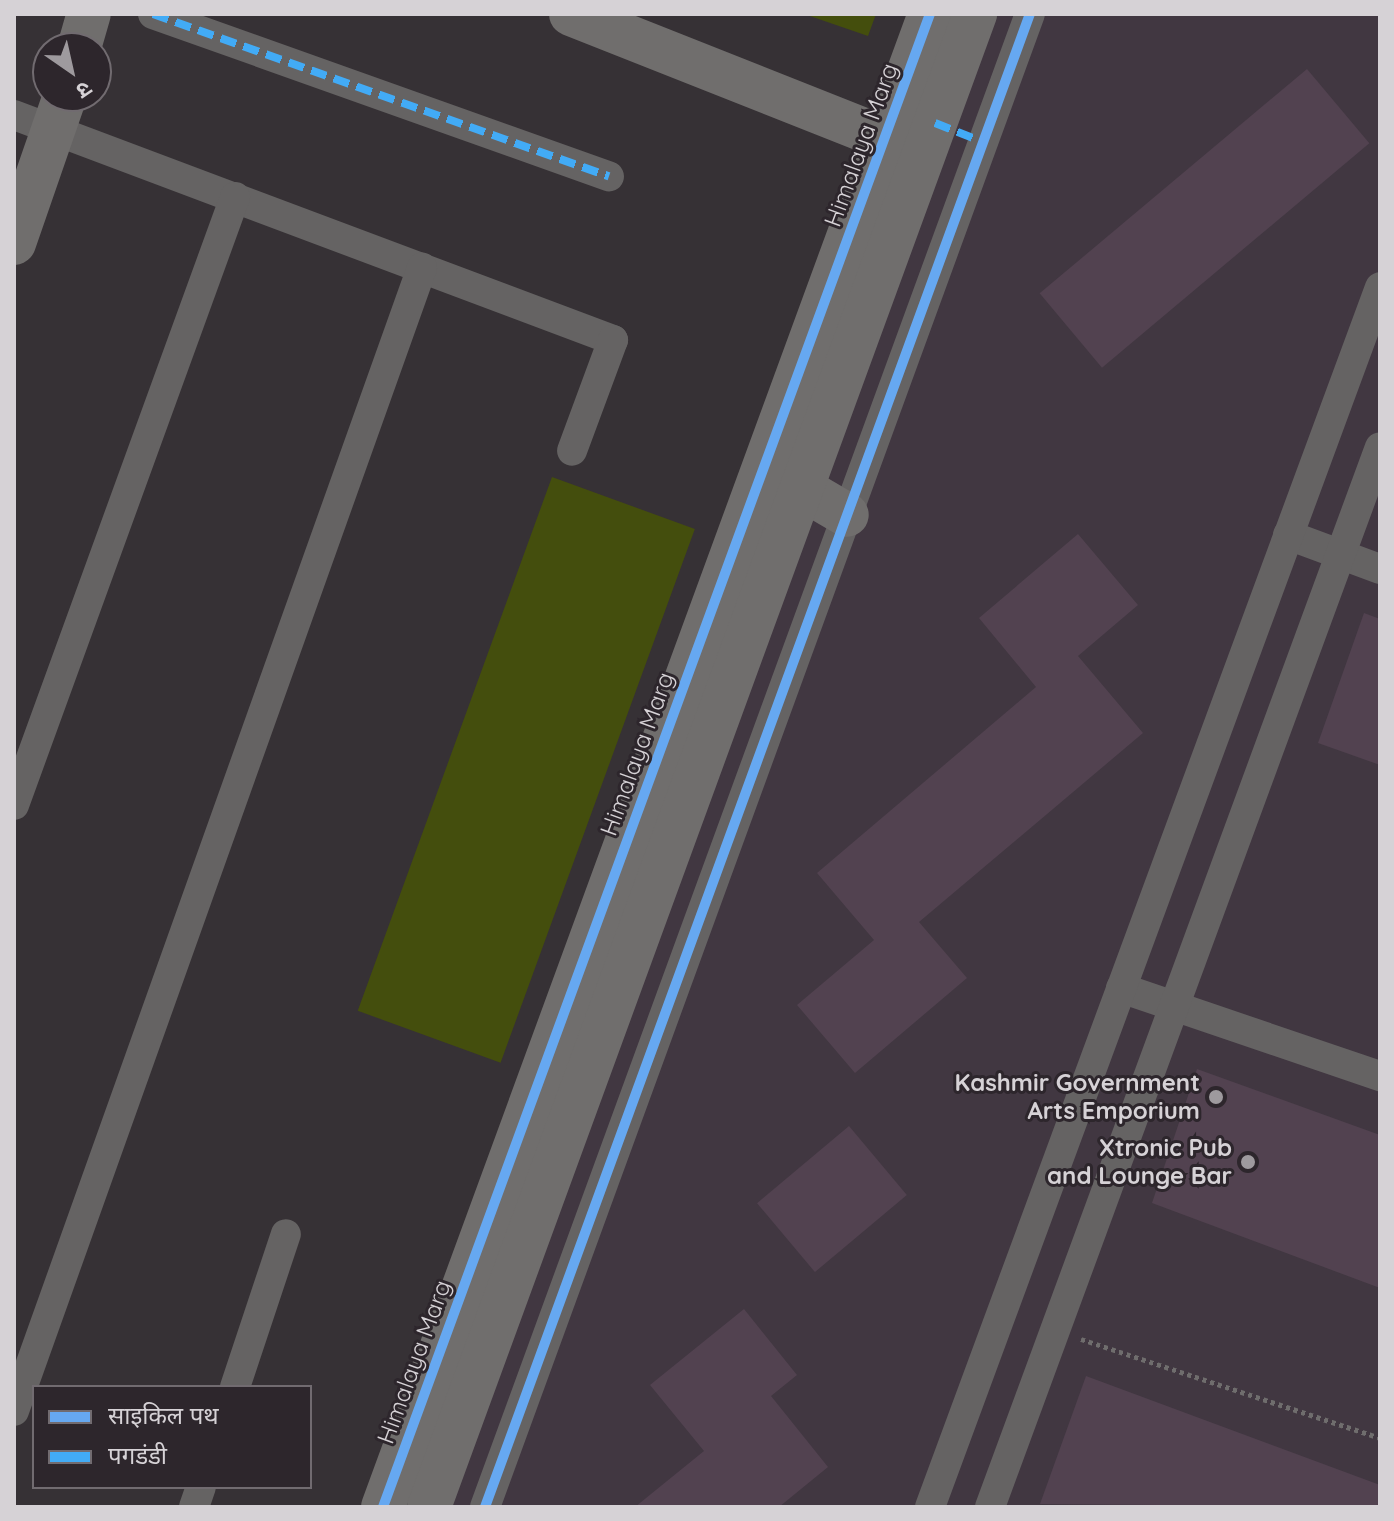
<!DOCTYPE html>
<html>
<head>
<meta charset="utf-8">
<style>
  body { margin:0 }
  #map { position:relative; width:1394px; height:1521px; overflow:hidden; background:#363135; font-family:Quicksand,"Noto Sans Devanagari",sans-serif }
  div>[style] { position:absolute }
  .built>* { inset:0; background:#413741 }
  .green>* { inset:0; background:#444e0d; transform-origin:0 0 }
  .building>* { inset:0; background:#524250; transform-origin:0 0 }
  .path>* { height:5px; margin-top:-2.5px; transform-origin:0; background:repeating-linear-gradient(90deg,#6f6d6d 0 4px,transparent 0 8px) }
  .street>* { height:30px; margin:-15px; padding:0 15px; transform-origin:15px; border-radius:15px; background:#656363 }
  .secondary>* { height:44px; margin:-22px; padding:0 22px; transform-origin:22px; border-radius:22px; background:#706e6d }
  .quiet>* { height:8px; margin-top:-4px; transform-origin:0; background:repeating-linear-gradient(90deg,#42abf6 0 16px,transparent 0 24px) }
  .cycleway>* { height:10px; margin:-5px; padding:0 5px; transform-origin:5px; border-radius:5px; background:#66a8f1 }
  .dots>* { width:22px; height:22px; translate:-50% -50%; box-sizing:border-box; border:4px solid #2d262c; border-radius:50% }
  span { translate:-50% -50%; white-space:nowrap; text-align:center; line-height:1.15; -webkit-text-stroke:6px #2d262c; paint-order:stroke }
  .street-label { font-size:24px; color:#d6d2d6 }
  .poi-label { font-size:24px; color:#d6d2d6; font-weight:700 }
  .right { translate:-100% -50%; text-align:right }
  .frame { position:absolute; inset:0; border:16px solid #d6d2d6; pointer-events:none }
  .legend { position:absolute; left:32px; top:1385px; width:280px; height:104px; box-sizing:border-box; background:#2d262c; border:2px solid #716b70; margin:0; padding:10px 14px; list-style:none; font-size:24px; color:#d6d2d6 }
  .legend li { display:flex; align-items:center; gap:16px; height:40px }
  .legend b { width:40px; border:2px solid #716b70 }
  .north { position:absolute; left:32px; top:32px; width:80px; height:80px; box-sizing:border-box; background:#2d262c; border:2px solid #716b70; border-radius:50%; rotate:146deg; font-size:22px; font-weight:700; line-height:32px; text-align:center; color:#d6d2d6 }
  .north::after { content:''; display:block; margin:auto; width:28px; height:36px; background:#9e9a9e; clip-path:polygon(50% 0,100% 100%,50% 72%,0 100%) }
</style>
</head>
<body>
<div id="map">
  <div class="built">
    <div style="clip-path:polygon(997px 14px,1380px 14px,1380px 1507px,450px 1507px)"></div>
  </div>
  <div class="green">
    <div style="clip-path:polygon(804px 14px,876px 14px,868px 36px)"></div>
    <div style="left:552px;top:477px;width:152px;height:568px;rotate:20deg"></div>
  </div>
  <div class="building">
    <div style="left:1307px;top:69px;width:97px;height:349px;rotate:50deg"></div>
    <div style="clip-path:polygon(1078px 534px,1138px 605px,1078px 656px,1143px 733px,919px 922px,967px 978px,855px 1073px,797px 1005px,874px 940px,817px 873px,1036px 687px,979px 618px)"></div>
    <div style="clip-path:polygon(1364px 613px,1380px 619px,1380px 765px,1318px 743px)"></div>
    <div style="clip-path:polygon(1197px 1069px,1380px 1135px,1380px 1288px,1152px 1203px)"></div>
    <div style="left:849px;top:1126px;width:90px;height:120px;rotate:50deg"></div>
    <div style="clip-path:polygon(744px 1309px,797px 1375px,771px 1396px,828px 1467px,779px 1507px,635px 1507px,704px 1451px,650px 1385px)"></div>
    <div style="clip-path:polygon(1086px 1376px,1380px 1485px,1380px 1507px,1040px 1504px)"></div>
  </div>
  <div class="path">
    <div style="left:1081px;top:1339px;width:315px;rotate:18.3deg"></div>
  </div>
  <div class="street">
    <div style="left:153px;top:14px;width:484px;rotate:19.6deg"></div>
    <div style="left:14px;top:115px;width:640px;rotate:20.59deg"></div>
    <div style="left:613px;top:340px;width:118px;rotate:110.3deg"></div>
    <div style="left:1288px;top:535px;width:98px;rotate:20.3deg"></div>
    <div style="left:14px;top:805px;width:647px;rotate:-70.02deg"></div>
    <div style="left:1121px;top:988px;width:274px;rotate:18.8deg"></div>
    <div style="left:235px;top:1387px;width:161px;rotate:-71.6deg"></div>
    <div style="left:14px;top:1411px;width:1214px;rotate:-70.36deg"></div>
    <div style="left:194px;top:1507px;width:21px;rotate:-71deg"></div>
    <div style="left:485px;top:1507px;width:1589px;rotate:-69.95deg"></div>
    <div style="left:930px;top:1507px;width:1300px;rotate:-69.75deg"></div>
    <div style="left:990px;top:1507px;width:1129px;rotate:-69.8deg"></div>
  </div>
  <div class="secondary">
    <div style="left:571px;top:14px;width:367px;rotate:21.6deg"></div>
    <div style="left:79px;top:48px;width:35px;rotate:-74deg"></div>
    <div style="left:14px;top:243px;width:156px;rotate:-70.9deg"></div>
    <div style="left:801px;top:488px;width:53px;rotate:30.4deg"></div>
    <div style="left:383px;top:1507px;width:1590px;rotate:-69.88deg"></div>
    <div style="left:429px;top:1507px;width:1590px;rotate:-69.91deg"></div>
  </div>
  <div class="quiet">
    <div style="left:153px;top:14px;width:484px;rotate:19.6deg"></div>
    <div style="left:935px;top:123px;width:52px;rotate:21.6deg"></div>
  </div>
  <div class="cycleway">
    <div style="left:383px;top:1507px;width:1590px;rotate:-69.88deg"></div>
    <div style="left:485px;top:1507px;width:1589px;rotate:-69.95deg"></div>
  </div>
  <div class="dots">
    <div style="left:1216px;top:1097px;background:#9e9a9e"></div>
    <div style="left:1248px;top:1162px;background:#9e9a9e"></div>
  </div>
  <div class="street-label">
    <span style="left:861px;top:145px;rotate:-70deg">Himalaya Marg</span>
    <span style="left:637px;top:754px;rotate:-70deg">Himalaya Marg</span>
    <span style="left:414px;top:1362px;rotate:-70deg">Himalaya Marg</span>
  </div>
  <div class="poi-label">
    <span class="right" style="left:1200px;top:1097px">Kashmir Government<br>Arts Emporium</span>
    <span class="right" style="left:1232px;top:1162px">Xtronic Pub<br>and Lounge Bar</span>
  </div>
  <div class="frame"></div>
  <ul class="legend">
  <li><b style="height:10px;background:#66a8f1"></b>साइकिल पथ</li>
  <li><b style="height:10px;background:#42abf6"></b>पगडंडी</li>
  </ul>
  <div class="north">उ</div>
</div>
</body>
</html>
